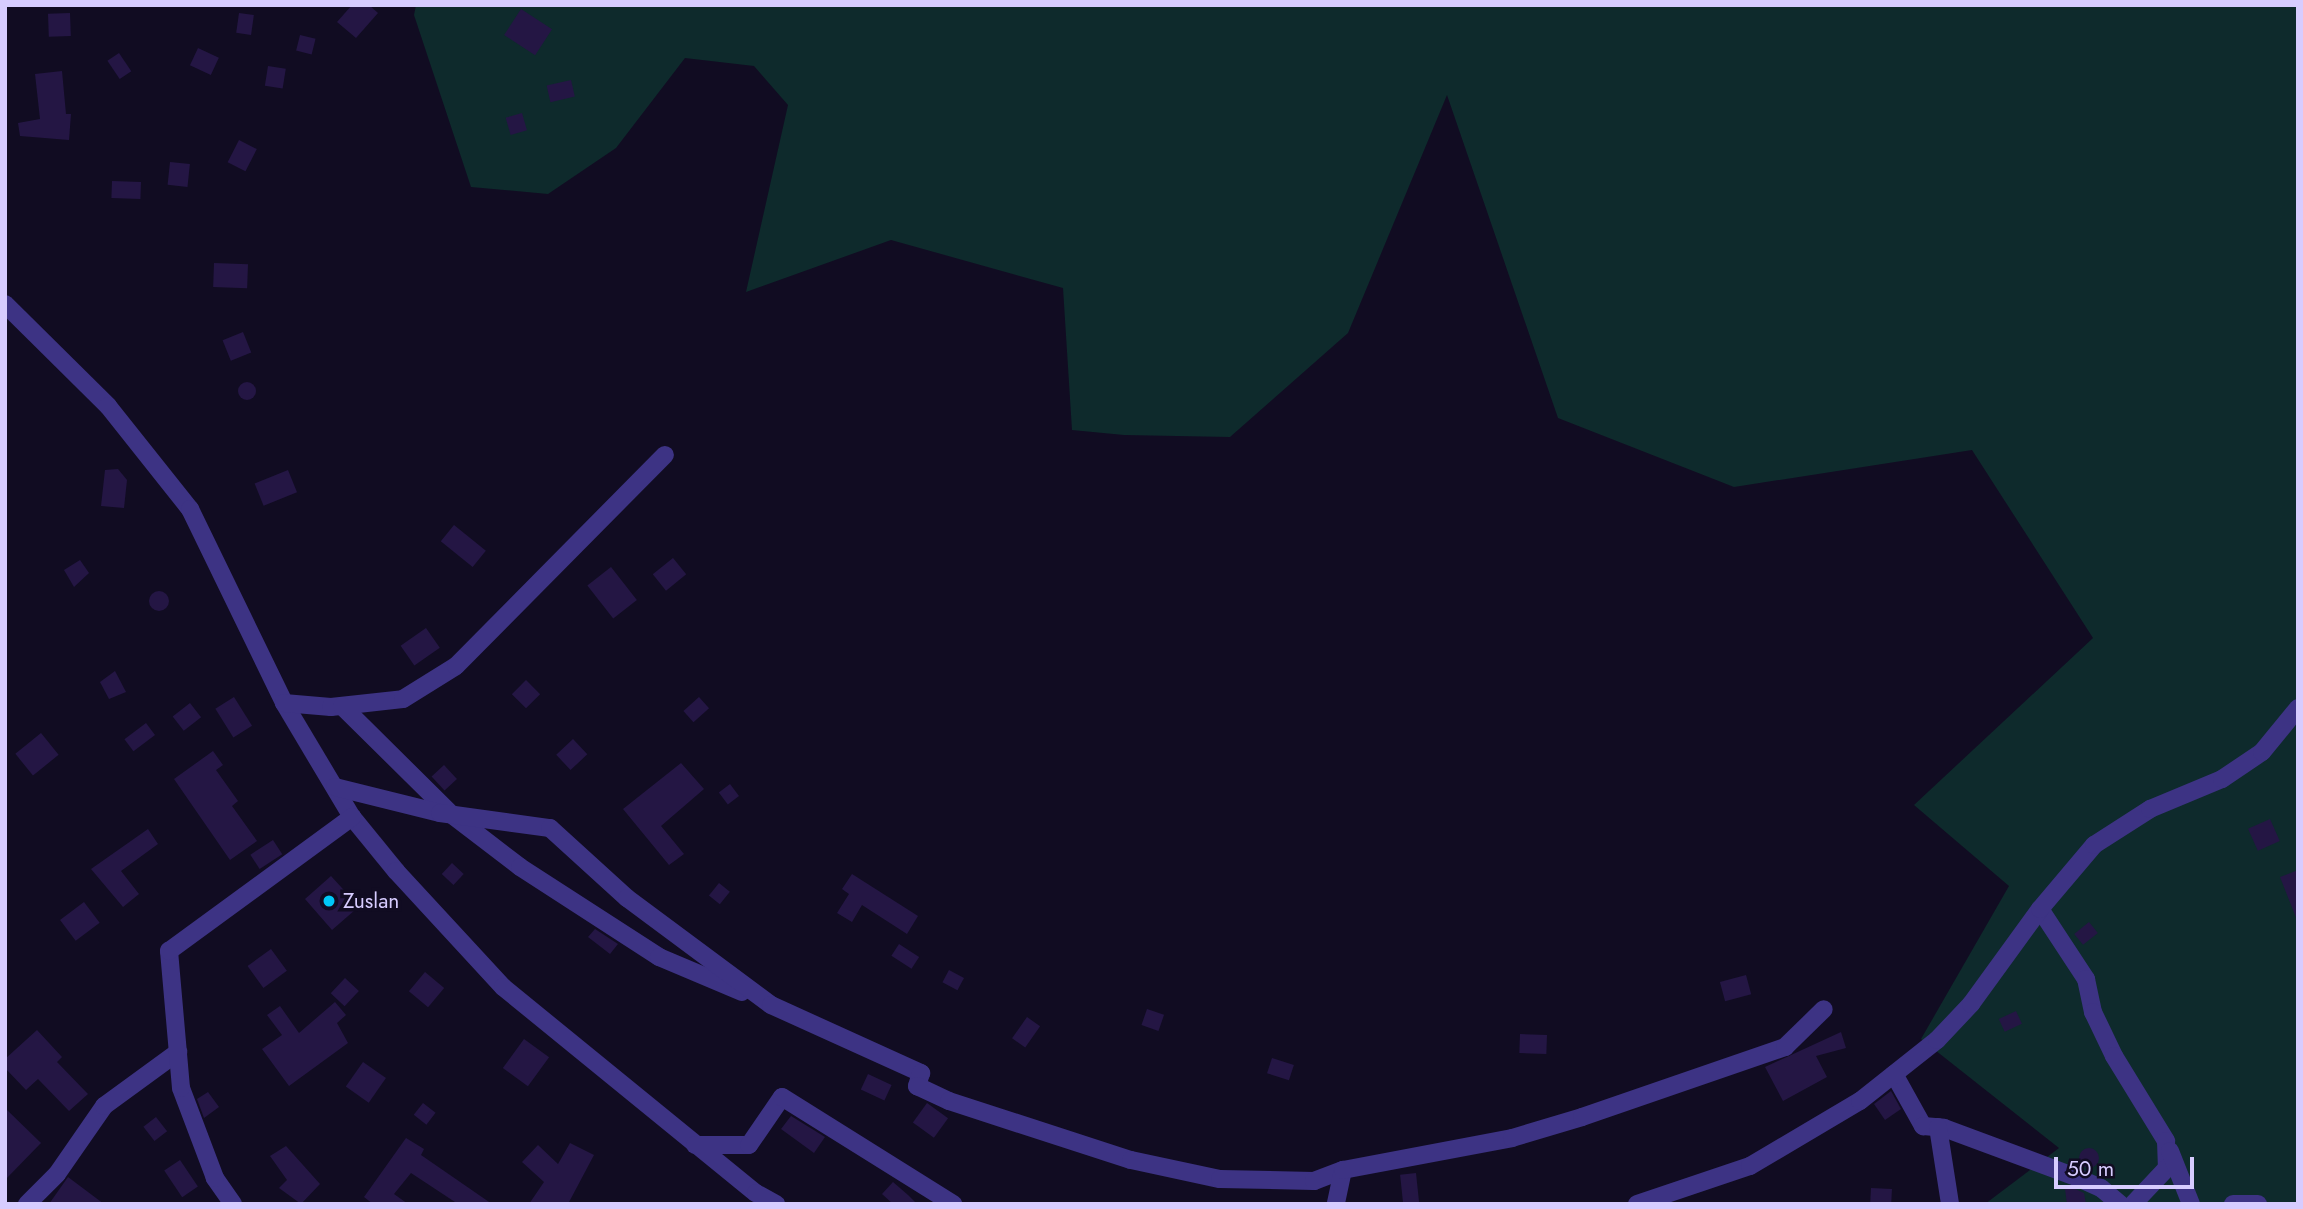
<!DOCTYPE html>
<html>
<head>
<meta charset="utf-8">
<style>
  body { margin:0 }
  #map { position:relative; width:2303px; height:1209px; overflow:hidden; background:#110c22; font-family:Jost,sans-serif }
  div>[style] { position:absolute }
  .green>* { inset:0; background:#0e2a2c }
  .building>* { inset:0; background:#241644; transform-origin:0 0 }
  .round { border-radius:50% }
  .street>* { height:18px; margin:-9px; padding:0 9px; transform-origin:9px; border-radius:9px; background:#3d3384 }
  .dots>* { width:19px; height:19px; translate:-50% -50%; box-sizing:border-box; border:4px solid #110c22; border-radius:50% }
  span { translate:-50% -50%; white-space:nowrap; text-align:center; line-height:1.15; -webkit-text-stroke:7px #110c22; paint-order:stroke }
  .poi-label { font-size:21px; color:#d7ccff }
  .left { translate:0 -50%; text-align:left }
  .frame { position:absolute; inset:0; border:7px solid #d7ccff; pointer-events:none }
  .scale { position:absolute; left:2054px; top:1157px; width:140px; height:32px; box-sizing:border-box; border:4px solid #d7ccff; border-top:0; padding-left:9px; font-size:21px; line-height:24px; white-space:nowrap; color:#d7ccff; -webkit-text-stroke:5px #110c22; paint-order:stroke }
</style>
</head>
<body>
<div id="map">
  <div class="green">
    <div style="clip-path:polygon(416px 5px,2298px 5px,2298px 1204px,1985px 1204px,2059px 1148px,1921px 1039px,2009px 886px,1914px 805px,2093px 638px,1972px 450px,1734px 487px,1558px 418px,1447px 95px,1348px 333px,1230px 437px,1124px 435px,1072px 430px,1063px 288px,891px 240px,746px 292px,788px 105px,754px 66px,685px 58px,616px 148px,548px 194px,471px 187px,414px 15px)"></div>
  </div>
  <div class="building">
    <div style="clip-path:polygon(352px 5px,369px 5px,378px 13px,356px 38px,337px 22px)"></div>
    <div style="left:521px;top:9px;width:37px;height:31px;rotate:33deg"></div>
    <div style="left:70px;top:13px;width:23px;height:22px;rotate:88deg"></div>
    <div style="left:239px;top:13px;width:15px;height:20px;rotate:8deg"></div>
    <div style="left:300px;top:35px;width:16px;height:16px;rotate:14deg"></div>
    <div style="left:198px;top:48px;width:23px;height:19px;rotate:25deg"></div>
    <div style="left:119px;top:53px;width:22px;height:14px;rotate:56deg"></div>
    <div style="left:268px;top:66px;width:18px;height:20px;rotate:9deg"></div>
    <div style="clip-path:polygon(62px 71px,66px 114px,71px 114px,69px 140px,20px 136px,18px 123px,40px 119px,35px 74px)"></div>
    <div style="left:571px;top:80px;width:17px;height:25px;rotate:77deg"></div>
    <div style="left:522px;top:113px;width:18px;height:17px;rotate:74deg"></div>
    <div style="left:239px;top:140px;width:20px;height:25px;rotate:27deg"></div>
    <div style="left:170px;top:162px;width:20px;height:23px;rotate:6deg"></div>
    <div style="left:112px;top:181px;width:29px;height:17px;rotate:2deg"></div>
    <div style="left:214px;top:263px;width:34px;height:24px;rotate:2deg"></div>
    <div style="left:243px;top:332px;width:22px;height:22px;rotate:68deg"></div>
    <div class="round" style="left:238px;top:382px;width:18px;height:18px"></div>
    <div style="clip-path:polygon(118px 469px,127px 480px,124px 508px,101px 506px,105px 470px)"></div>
    <div style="left:288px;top:470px;width:24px;height:36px;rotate:68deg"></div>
    <div style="left:454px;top:525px;width:41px;height:21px;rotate:39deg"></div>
    <div style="left:673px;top:558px;width:21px;height:26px;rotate:51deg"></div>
    <div style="clip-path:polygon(80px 560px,89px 573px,74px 587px,64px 570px)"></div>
    <div style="left:611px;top:567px;width:42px;height:30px;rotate:52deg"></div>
    <div class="round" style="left:149px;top:591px;width:20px;height:20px"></div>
    <div style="left:426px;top:628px;width:24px;height:31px;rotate:55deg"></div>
    <div style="clip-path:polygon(115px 671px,126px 692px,109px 699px,100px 682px)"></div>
    <div style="left:526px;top:680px;width:20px;height:20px;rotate:45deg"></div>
    <div style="left:234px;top:697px;width:34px;height:22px;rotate:58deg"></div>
    <div style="left:699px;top:697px;width:15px;height:21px;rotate:48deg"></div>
    <div style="left:190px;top:703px;width:18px;height:22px;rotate:52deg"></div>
    <div style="left:146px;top:723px;width:15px;height:27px;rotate:53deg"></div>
    <div style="left:41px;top:733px;width:28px;height:33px;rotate:51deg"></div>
    <div style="left:573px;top:739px;width:21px;height:23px;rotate:47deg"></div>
    <div style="clip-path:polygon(213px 751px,223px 765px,216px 770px,238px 801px,232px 806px,257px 841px,230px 860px,174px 779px)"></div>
    <div style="clip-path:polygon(681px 763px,704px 789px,661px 826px,684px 854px,669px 865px,623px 809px)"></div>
    <div style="left:444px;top:765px;width:19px;height:17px;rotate:47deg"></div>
    <div style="left:730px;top:784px;width:15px;height:14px;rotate:53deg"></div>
    <div style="left:2270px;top:819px;width:24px;height:24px;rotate:66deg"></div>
    <div style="clip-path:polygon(148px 829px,158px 844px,121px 871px,139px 894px,123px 907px,91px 869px)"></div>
    <div style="left:273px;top:840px;width:17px;height:27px;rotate:57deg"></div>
    <div style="left:452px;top:863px;width:16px;height:15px;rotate:43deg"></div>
    <div style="clip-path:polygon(2298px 870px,2298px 920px,2297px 920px,2280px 877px)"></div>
    <div style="clip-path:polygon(852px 874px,918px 916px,907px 934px,862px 905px,852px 922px,837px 913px,849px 894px,842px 889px)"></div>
    <div style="clip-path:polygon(331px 876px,353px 900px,349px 903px,355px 910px,332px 930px,305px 899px)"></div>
    <div style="left:719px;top:883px;width:14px;height:16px;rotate:39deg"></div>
    <div style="left:84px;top:902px;width:26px;height:30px;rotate:53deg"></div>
    <div style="left:2089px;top:922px;width:14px;height:19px;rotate:51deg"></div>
    <div style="clip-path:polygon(595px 929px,618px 944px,610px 954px,588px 937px)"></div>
    <div style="left:899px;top:944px;width:24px;height:14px;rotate:33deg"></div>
    <div style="left:271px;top:949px;width:27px;height:29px;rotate:54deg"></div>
    <div style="left:949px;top:970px;width:17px;height:14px;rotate:28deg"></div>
    <div style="left:425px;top:972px;width:25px;height:25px;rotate:40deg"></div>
    <div style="left:1746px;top:975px;width:20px;height:27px;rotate:75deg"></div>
    <div style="left:345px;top:978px;width:19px;height:21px;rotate:43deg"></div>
    <div style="clip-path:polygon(335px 1002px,346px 1015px,337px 1023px,348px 1043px,289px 1086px,262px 1049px,282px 1035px,267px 1015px,280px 1006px,299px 1033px)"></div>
    <div style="left:1147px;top:1009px;width:18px;height:17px;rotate:19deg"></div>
    <div style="left:2016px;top:1011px;width:14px;height:19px;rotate:65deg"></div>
    <div style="left:1027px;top:1017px;width:16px;height:26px;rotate:35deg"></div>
    <div style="clip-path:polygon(37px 1030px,62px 1057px,57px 1062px,88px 1094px,69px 1111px,38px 1079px,26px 1090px,5px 1068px,5px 1059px)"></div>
    <div style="clip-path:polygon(1841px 1032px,1846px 1048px,1816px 1056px,1827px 1077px,1783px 1101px,1765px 1067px)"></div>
    <div style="left:1520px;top:1034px;width:27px;height:19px;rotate:2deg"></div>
    <div style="left:524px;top:1039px;width:31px;height:36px;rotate:36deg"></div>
    <div style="left:1272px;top:1058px;width:23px;height:16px;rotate:18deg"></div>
    <div style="left:363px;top:1062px;width:28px;height:30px;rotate:35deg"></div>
    <div style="left:868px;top:1074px;width:26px;height:17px;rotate:25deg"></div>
    <div style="clip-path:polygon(1891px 1091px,1901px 1109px,1885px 1120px,1874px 1104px)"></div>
    <div style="clip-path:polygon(208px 1092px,219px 1107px,204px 1118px,197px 1099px)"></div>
    <div style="left:423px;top:1103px;width:16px;height:15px;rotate:38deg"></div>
    <div style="left:927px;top:1103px;width:26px;height:24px;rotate:36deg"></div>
    <div style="clip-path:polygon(5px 1108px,41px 1143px,5px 1180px)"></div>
    <div style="clip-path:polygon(791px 1116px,825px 1137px,814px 1153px,781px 1129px)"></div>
    <div style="left:156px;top:1117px;width:18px;height:16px;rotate:52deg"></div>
    <div style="clip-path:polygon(406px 1138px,424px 1149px,421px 1155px,492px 1204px,458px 1204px,411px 1173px,394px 1194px,408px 1204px,373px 1204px,364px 1197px)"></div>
    <div style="clip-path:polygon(570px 1143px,594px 1155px,568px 1204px,529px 1204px,544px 1182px,522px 1162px,538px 1145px,558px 1164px)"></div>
    <div style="clip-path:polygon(286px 1146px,320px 1184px,301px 1204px,279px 1188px,287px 1180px,270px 1156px)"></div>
    <div class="round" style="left:2079px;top:1148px;width:20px;height:20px"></div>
    <div style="left:180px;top:1160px;width:32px;height:19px;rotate:56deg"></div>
    <div style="left:1416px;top:1173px;width:31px;height:16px;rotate:84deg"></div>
    <div style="clip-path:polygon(68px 1177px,104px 1204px,49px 1204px)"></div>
    <div style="clip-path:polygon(893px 1182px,908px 1195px,917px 1204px,893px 1204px,882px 1194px)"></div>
    <div style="left:1871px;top:1188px;width:21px;height:14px;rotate:3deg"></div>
    <div style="clip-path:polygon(2073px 1188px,2084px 1193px,2086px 1204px,2067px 1204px,2065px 1189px)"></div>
  </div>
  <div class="street">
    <div style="left:5px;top:304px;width:145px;rotate:44.7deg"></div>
    <div style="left:108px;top:406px;width:132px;rotate:51.5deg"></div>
    <div style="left:190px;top:509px;width:216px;rotate:64.1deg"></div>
    <div style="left:284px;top:703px;width:133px;rotate:59.2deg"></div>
    <div style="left:352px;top:817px;width:70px;rotate:50.8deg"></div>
    <div style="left:396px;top:871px;width:158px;rotate:47.3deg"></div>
    <div style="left:503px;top:987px;width:326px;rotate:39.2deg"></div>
    <div style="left:756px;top:1193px;width:23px;rotate:29deg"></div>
    <div style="left:284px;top:703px;width:47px;rotate:4.9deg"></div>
    <div style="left:331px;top:707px;width:72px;rotate:-6.3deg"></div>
    <div style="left:403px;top:699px;width:62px;rotate:-31.9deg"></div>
    <div style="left:456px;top:666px;width:297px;rotate:-45.3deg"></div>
    <div style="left:342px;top:706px;width:153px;rotate:44.7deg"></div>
    <div style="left:451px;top:814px;width:87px;rotate:37.5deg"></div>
    <div style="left:520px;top:867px;width:166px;rotate:32.9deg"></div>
    <div style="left:659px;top:957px;width:90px;rotate:22.9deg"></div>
    <div style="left:335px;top:787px;width:108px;rotate:13.9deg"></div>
    <div style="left:440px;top:813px;width:111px;rotate:7.8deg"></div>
    <div style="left:550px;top:828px;width:104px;rotate:42.3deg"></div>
    <div style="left:627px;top:898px;width:179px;rotate:36.6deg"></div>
    <div style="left:771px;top:1005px;width:165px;rotate:24.4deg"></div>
    <div style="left:921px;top:1073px;width:14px;rotate:107deg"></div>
    <div style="left:917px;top:1086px;width:35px;rotate:25deg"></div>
    <div style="left:949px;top:1101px;width:191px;rotate:18deg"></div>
    <div style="left:1131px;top:1160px;width:91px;rotate:12.1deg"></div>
    <div style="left:1220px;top:1179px;width:94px;rotate:1.2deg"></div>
    <div style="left:1314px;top:1181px;width:31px;rotate:-21deg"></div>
    <div style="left:1343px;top:1170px;width:35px;rotate:102deg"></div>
    <div style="left:2040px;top:909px;width:84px;rotate:56.7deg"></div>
    <div style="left:2086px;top:979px;width:34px;rotate:78deg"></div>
    <div style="left:2093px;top:1012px;width:49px;rotate:64.5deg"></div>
    <div style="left:2114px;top:1056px;width:100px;rotate:58.5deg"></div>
    <div style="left:2166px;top:1141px;width:27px;rotate:88deg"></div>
    <div style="left:2167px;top:1168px;width:50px;rotate:133.4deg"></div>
    <div style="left:1894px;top:1074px;width:60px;rotate:60.9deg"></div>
    <div style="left:1923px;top:1126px;width:21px;rotate:5deg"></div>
    <div style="left:1944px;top:1128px;width:141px;rotate:20.4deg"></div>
    <div style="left:2076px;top:1177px;width:27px;rotate:24deg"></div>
    <div style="left:2101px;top:1188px;width:25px;rotate:40deg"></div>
    <div style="left:1938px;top:1127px;width:78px;rotate:81.1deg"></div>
    <div style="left:695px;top:1145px;width:54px"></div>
    <div style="left:749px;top:1145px;width:58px;rotate:-55.5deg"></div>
    <div style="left:782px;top:1097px;width:202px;rotate:32deg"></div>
    <div style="left:2170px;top:1151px;width:57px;rotate:68.4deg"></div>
    <div style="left:1343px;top:1170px;width:172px;rotate:-10.7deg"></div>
    <div style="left:1512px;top:1138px;width:73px;rotate:-16.7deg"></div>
    <div style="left:1582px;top:1117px;width:215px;rotate:-19deg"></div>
    <div style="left:1785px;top:1047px;width:54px;rotate:-44.3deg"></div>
    <div style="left:27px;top:1204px;width:42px;rotate:-45deg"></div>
    <div style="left:57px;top:1174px;width:83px;rotate:-55.3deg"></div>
    <div style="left:104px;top:1106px;width:92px;rotate:-36.1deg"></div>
    <div style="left:233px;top:1204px;width:32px;rotate:-125deg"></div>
    <div style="left:215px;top:1178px;width:96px;rotate:-110.7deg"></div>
    <div style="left:181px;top:1088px;width:138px;rotate:-95deg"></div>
    <div style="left:169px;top:951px;width:227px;rotate:-36.2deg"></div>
    <div style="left:1637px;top:1204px;width:119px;rotate:-18.6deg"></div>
    <div style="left:1750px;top:1166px;width:128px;rotate:-30.6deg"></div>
    <div style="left:1860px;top:1101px;width:98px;rotate:-38.4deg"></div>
    <div style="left:1937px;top:1040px;width:50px;rotate:-46.6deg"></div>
    <div style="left:1971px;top:1004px;width:117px;rotate:-54deg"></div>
    <div style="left:2040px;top:909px;width:84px;rotate:-49.8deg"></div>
    <div style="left:2094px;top:845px;width:67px;rotate:-32.7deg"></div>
    <div style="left:2150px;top:809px;width:78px;rotate:-22.6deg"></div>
    <div style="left:2222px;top:779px;width:48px;rotate:-34deg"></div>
    <div style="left:2262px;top:752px;width:57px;rotate:-50.7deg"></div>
    <div style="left:2233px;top:1204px;width:25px"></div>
  </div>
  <div class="dots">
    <div style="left:329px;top:901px;background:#00c8f7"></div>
  </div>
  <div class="poi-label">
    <span class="left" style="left:343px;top:901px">Zuslan</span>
  </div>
  <div class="frame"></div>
  <div class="scale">50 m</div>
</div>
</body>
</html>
